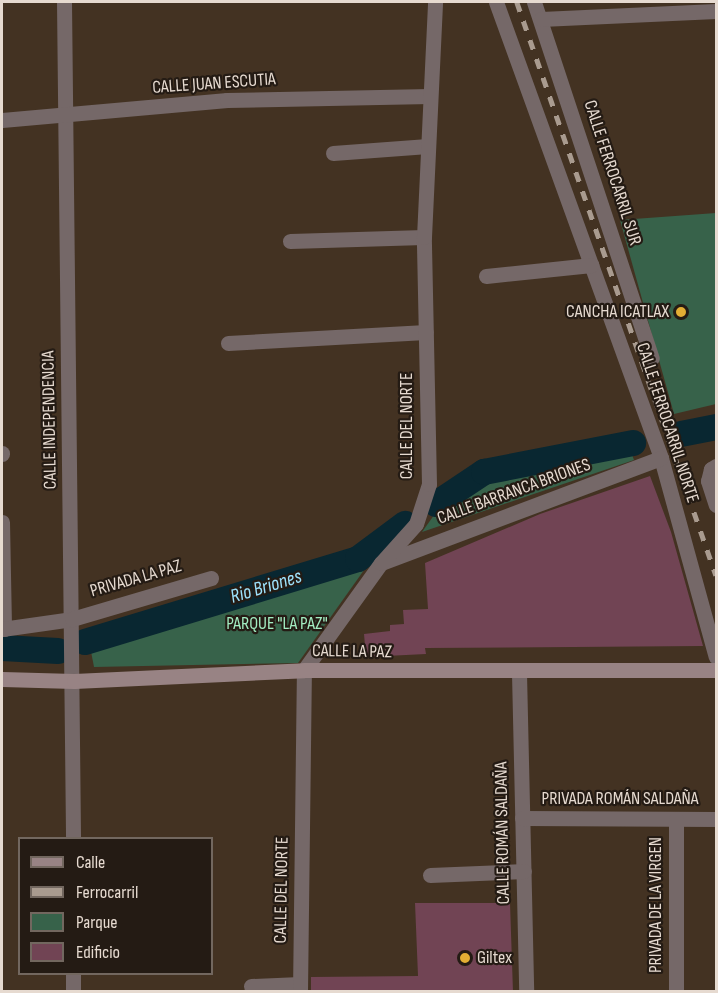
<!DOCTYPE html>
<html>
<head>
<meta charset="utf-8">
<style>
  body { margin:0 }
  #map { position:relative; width:718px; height:993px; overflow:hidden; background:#433222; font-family:"Sofia Sans Condensed",sans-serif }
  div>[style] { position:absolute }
  .green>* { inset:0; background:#37624a }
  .river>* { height:26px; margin:-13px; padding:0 13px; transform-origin:13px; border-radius:13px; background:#092731 }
  .building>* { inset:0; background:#714454 }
  .minor>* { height:15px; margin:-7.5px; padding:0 7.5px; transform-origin:7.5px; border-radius:7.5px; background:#756868 }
  .secondary>* { height:15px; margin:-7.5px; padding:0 7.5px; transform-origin:7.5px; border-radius:7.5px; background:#988384 }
  .rail>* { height:4.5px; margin-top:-2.25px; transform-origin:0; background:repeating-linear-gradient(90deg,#a99b8f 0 10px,transparent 0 20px) }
  .dots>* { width:16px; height:16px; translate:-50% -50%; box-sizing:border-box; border:3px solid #241b14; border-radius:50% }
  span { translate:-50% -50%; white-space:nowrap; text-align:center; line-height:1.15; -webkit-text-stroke:4.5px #241b14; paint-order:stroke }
  .street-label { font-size:18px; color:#e6dad0 }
  .poi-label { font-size:18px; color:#e6dad0 }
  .right { translate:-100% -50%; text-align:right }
  .left { translate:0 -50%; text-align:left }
  .park-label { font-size:18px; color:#a3edc2 }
  .water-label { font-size:20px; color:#9de1fb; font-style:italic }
  .frame { position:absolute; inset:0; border:3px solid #e6dad0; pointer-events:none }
  .legend { position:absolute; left:18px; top:837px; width:195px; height:138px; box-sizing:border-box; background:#241b14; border:2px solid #72675f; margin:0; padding:8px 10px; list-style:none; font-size:18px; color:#e6dad0 }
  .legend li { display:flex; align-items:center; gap:12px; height:30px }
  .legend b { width:30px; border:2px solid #72675f }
</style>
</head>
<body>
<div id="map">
  <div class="green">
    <div style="clip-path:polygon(716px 213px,716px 404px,674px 414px,620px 220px)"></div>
    <div style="clip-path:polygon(630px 449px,634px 460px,422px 532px,437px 511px,484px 483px)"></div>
    <div style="clip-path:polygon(374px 556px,298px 663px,94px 667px,89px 641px)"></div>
  </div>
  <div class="river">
    <div style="left:681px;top:434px;width:36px;rotate:-11deg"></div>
    <div style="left:436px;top:504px;width:58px;rotate:-33.7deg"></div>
    <div style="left:484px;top:472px;width:152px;rotate:-11deg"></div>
    <div style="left:85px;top:642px;width:285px;rotate:-16.9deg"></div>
    <div style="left:358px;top:559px;width:59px;rotate:-36.7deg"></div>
    <div style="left:2px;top:648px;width:56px;rotate:3.1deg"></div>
  </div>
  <div class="building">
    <div style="clip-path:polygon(650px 476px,671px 532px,703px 646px,425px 648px,426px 654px,366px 657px,364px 634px,390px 631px,390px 625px,404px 624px,403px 610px,428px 609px,425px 563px,540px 514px)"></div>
    <div style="clip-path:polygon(415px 903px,510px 903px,513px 992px,311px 992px,311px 977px,418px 976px)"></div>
  </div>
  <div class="minor">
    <div style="left:64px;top:2px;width:836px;rotate:89.38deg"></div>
    <div style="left:496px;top:2px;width:485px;rotate:70.1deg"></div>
    <div style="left:661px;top:458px;width:206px;rotate:74.6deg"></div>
    <div style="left:534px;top:2px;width:375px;rotate:71.7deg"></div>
    <div style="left:541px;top:19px;width:175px;rotate:-2.6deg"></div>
    <div style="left:2px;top:120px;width:226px;rotate:-5.1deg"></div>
    <div style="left:227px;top:100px;width:203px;rotate:-1.1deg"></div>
    <div style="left:333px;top:153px;width:95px;rotate:-4.2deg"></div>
    <div style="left:290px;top:241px;width:134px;rotate:-1.7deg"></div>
    <div style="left:486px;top:276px;width:106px;rotate:-6deg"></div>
    <div style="left:228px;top:343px;width:198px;rotate:-3.2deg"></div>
    <div style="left:2px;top:454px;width:1px;rotate:-90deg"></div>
    <div style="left:716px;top:466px;width:6px;rotate:149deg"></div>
    <div style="left:711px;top:469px;width:12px;rotate:104deg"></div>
    <div style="left:708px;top:481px;width:25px;rotate:72deg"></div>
    <div style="left:2px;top:522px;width:107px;rotate:88.9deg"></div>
    <div style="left:384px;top:562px;width:296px;rotate:-20.6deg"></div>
    <div style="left:2px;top:629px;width:71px;rotate:-8.1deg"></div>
    <div style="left:72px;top:619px;width:145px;rotate:-16.4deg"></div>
    <div style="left:519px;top:673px;width:319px;rotate:88.7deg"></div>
    <div style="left:522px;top:818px;width:194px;rotate:0.3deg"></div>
    <div style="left:430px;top:875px;width:94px;rotate:-2.4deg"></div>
    <div style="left:251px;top:986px;width:49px;rotate:-2.3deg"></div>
    <div style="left:73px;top:992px;width:18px;rotate:-90deg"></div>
    <div style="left:300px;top:992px;width:322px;rotate:-89.3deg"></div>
    <div style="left:304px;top:670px;width:132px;rotate:-54.3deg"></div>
    <div style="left:381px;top:563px;width:52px;rotate:-48.1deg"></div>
    <div style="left:416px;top:524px;width:42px;rotate:-72deg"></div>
    <div style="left:429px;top:484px;width:247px;rotate:-91.2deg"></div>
    <div style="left:424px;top:237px;width:235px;rotate:-87.3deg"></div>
    <div style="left:676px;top:992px;width:173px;rotate:-90deg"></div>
  </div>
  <div class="secondary">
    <div style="left:2px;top:679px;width:72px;rotate:1.6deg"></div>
    <div style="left:74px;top:681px;width:230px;rotate:-2.7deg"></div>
    <div style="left:304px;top:670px;width:412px"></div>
  </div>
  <div class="rail">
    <div style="left:517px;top:2px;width:607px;rotate:70.85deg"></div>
  </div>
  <div class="dots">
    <div style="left:681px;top:312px;background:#e3ae34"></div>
    <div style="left:465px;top:958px;background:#e3ae34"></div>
  </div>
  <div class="street-label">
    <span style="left:214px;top:84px;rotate:-4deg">CALLE JUAN ESCUTIA</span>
    <span style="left:612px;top:173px;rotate:72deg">CALLE FERROCARRIL SUR</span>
    <span style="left:50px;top:420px;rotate:-91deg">CALLE INDEPENDENCIA</span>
    <span style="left:667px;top:423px;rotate:72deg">CALLE FERROCARRIL NORTE</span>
    <span style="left:407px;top:426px;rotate:-90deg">CALLE DEL NORTE</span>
    <span style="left:514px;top:492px;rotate:-20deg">CALLE BARRANCA BRIONES</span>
    <span style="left:136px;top:579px;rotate:-16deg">PRIVADA LA PAZ</span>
    <span style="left:352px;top:652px;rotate:1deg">CALLE LA PAZ</span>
    <span style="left:620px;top:799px">PRIVADA ROMÁN SALDAÑA</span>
    <span style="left:503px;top:833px;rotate:-91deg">CALLE ROMÁN SALDAÑA</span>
    <span style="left:282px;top:890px;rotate:-89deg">CALLE DEL NORTE</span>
    <span style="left:656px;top:905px;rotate:-90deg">PRIVADA DE LA VIRGEN</span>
  </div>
  <div class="poi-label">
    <span class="right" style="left:669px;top:312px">CANCHA ICATLAX</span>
    <span class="left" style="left:477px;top:958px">Giltex</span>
  </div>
  <div class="park-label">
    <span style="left:277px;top:624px">PARQUE "LA PAZ"</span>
  </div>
  <div class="water-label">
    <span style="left:266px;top:587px;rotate:-17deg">Rio Briones</span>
  </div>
  <div class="frame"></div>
  <ul class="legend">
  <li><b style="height:8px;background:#988384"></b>Calle</li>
  <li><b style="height:8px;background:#a99b8f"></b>Ferrocarril</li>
  <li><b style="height:16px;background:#37624a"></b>Parque</li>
  <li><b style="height:16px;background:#714454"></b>Edificio</li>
  </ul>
</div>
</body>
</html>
